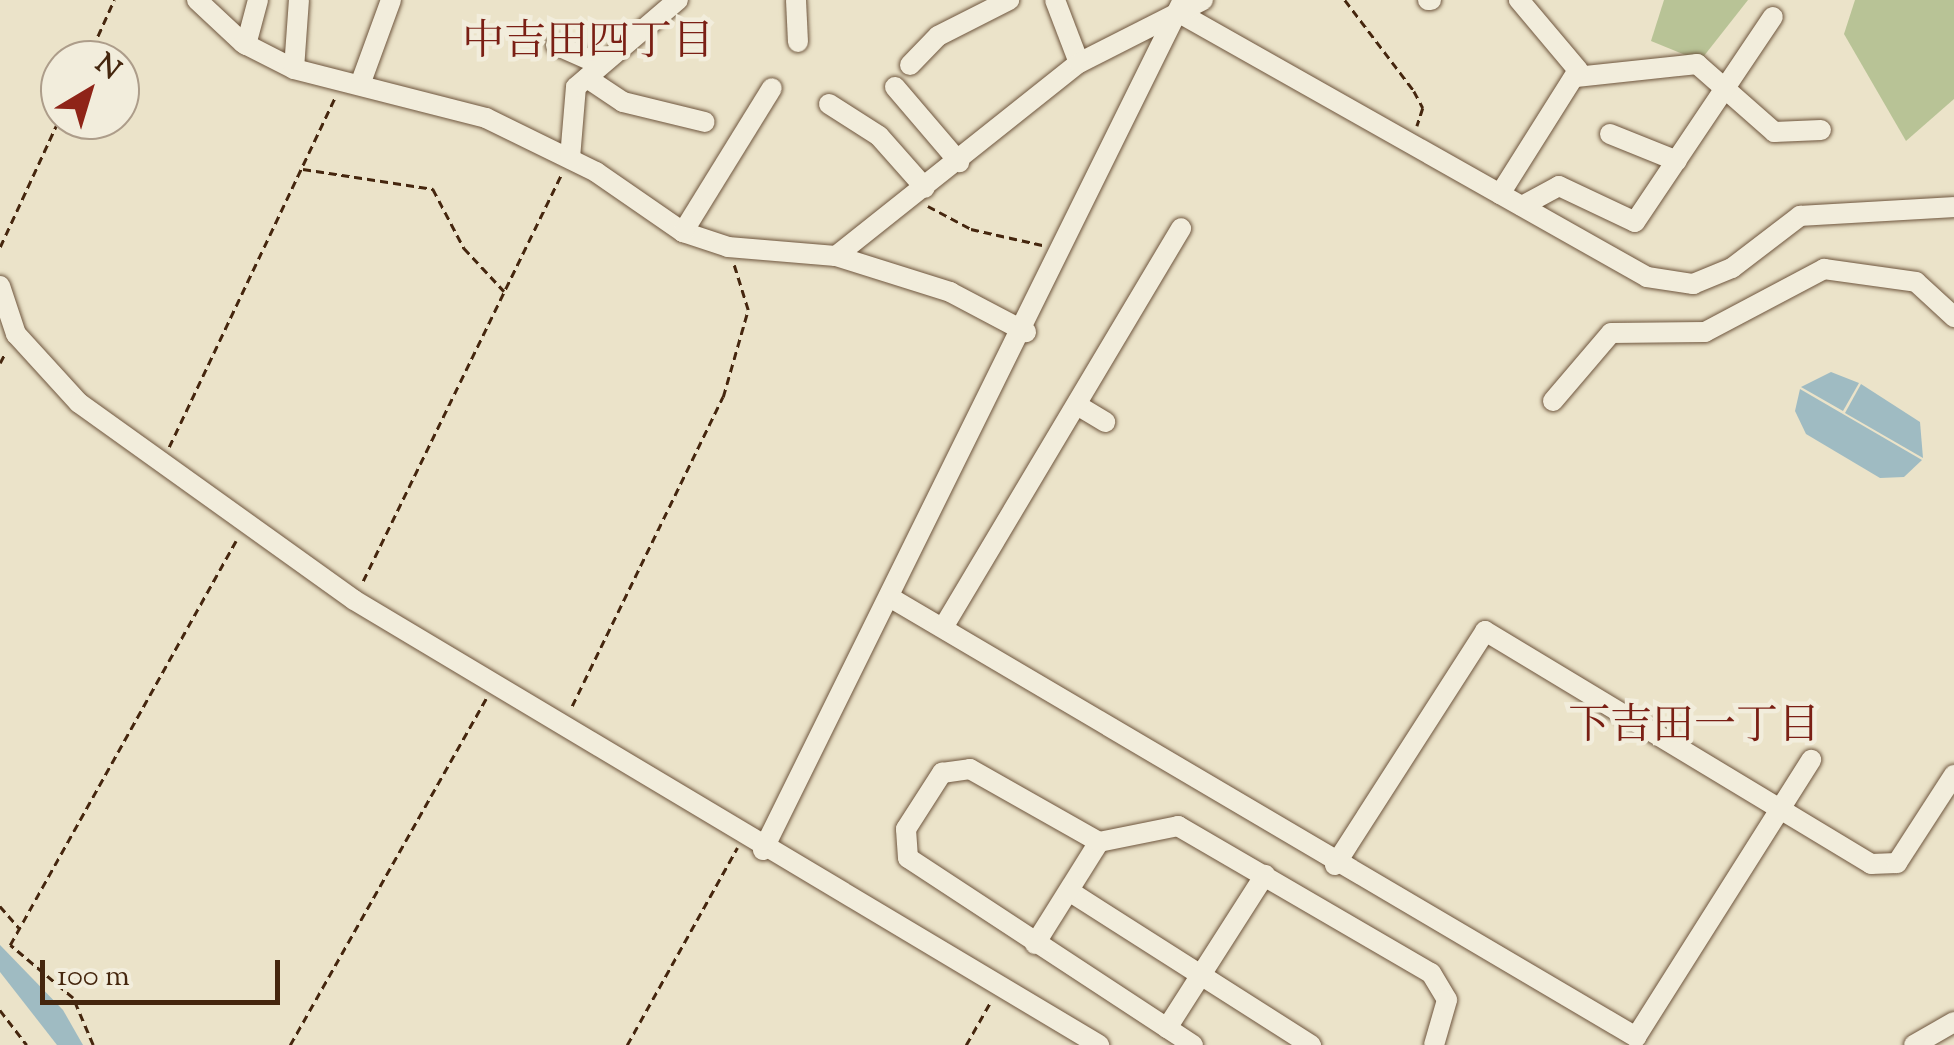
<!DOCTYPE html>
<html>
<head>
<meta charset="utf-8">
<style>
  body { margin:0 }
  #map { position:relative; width:1954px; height:1045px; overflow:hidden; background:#ebe3c9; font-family:"Sorts Mill Goudy","Noto Serif JP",serif }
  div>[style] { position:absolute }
  .green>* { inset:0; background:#b8c396 }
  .water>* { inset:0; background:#9fbbc2 }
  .path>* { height:2.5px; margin-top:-1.25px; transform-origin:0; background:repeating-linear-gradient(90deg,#45260e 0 8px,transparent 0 13px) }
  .roads { filter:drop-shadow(0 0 2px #6e553d) drop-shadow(0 0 2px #6e553d) }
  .minor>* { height:20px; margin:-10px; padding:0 10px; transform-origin:10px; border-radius:10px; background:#f2eddc }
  span { translate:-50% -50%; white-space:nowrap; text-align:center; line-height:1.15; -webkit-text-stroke:9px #f2eddc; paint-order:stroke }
  .neighbourhood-label { font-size:42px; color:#7a1f14 }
  .north { position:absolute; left:40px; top:40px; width:100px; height:100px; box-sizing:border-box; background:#f2eddc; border:2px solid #ad9d8a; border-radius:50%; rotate:38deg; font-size:28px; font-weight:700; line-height:40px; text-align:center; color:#45260e }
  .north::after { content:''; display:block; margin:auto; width:35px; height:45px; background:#8f2418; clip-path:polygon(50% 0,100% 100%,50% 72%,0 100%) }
  .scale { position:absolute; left:40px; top:960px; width:240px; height:45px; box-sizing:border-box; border:5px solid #45260e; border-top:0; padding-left:12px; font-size:30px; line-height:35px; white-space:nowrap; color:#45260e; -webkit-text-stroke:8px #f2eddc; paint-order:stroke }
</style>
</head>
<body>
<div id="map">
  <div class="green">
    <div style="clip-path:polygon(1664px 0,1748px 0,1700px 61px,1651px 41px)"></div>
    <div style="clip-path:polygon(1855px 0,1954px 0,1954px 99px,1906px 141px,1844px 34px)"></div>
  </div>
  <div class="water">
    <div style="clip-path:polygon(1831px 372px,1859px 383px,1843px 411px,1801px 387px)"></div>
    <div style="clip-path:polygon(1861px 384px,1920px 422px,1923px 458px,1845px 413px)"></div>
    <div style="clip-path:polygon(1800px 389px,1922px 460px,1904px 477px,1880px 478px,1806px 434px,1795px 411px)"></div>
    <div style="clip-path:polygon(0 945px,63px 1010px,83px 1045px,57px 1045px,0 972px)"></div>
  </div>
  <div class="path">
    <div style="left:1345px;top:0;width:114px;rotate:52.8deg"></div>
    <div style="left:1414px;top:91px;width:19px;rotate:62deg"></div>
    <div style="left:1423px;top:108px;width:19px;rotate:108deg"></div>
    <div style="left:87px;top:60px;width:66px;rotate:-65.8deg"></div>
    <div style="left:303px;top:169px;width:132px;rotate:8.7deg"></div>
    <div style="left:433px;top:189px;width:67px;rotate:62.3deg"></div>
    <div style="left:464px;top:248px;width:59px;rotate:47.1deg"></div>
    <div style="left:928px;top:206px;width:49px;rotate:28.1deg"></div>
    <div style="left:971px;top:229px;width:73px;rotate:12.7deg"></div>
    <div style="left:0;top:247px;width:143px;rotate:-65.2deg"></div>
    <div style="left:0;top:363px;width:11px;rotate:-63deg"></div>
    <div style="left:169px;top:447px;width:386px;rotate:-64.6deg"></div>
    <div style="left:363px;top:581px;width:452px;rotate:-64deg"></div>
    <div style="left:572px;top:706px;width:344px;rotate:-64deg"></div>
    <div style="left:723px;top:397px;width:91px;rotate:-74deg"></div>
    <div style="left:748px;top:310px;width:47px;rotate:-107.3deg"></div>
    <div style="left:0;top:906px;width:29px;rotate:49deg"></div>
    <div style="left:0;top:1010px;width:44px;rotate:52.4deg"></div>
    <div style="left:93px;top:1045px;width:51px;rotate:-113.1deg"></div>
    <div style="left:73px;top:998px;width:82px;rotate:-139.9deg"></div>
    <div style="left:10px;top:945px;width:463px;rotate:-60.8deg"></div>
    <div style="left:290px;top:1045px;width:398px;rotate:-60.5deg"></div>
    <div style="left:627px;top:1045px;width:226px;rotate:-60.8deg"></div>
    <div style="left:966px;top:1045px;width:51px;rotate:-60.4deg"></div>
  </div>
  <div class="roads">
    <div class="minor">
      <div style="left:197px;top:0;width:63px;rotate:43.1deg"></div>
      <div style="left:243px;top:43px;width:57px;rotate:27deg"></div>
      <div style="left:294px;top:69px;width:198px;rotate:14.3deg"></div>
      <div style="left:486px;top:118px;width:123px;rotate:26.1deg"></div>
      <div style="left:596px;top:172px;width:106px;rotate:34.6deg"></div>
      <div style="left:683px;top:232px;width:47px;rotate:18.4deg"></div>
      <div style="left:728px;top:247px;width:108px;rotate:4.8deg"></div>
      <div style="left:836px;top:256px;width:120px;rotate:17.5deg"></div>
      <div style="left:950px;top:292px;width:86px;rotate:27.8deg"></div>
      <div style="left:796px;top:0;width:42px;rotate:87.3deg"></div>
      <div style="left:1055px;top:0;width:67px;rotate:69.1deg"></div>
      <div style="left:1428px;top:0;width:3px"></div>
      <div style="left:1183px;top:15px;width:533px;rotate:29.45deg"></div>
      <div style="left:1647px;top:277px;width:47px;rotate:8.7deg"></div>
      <div style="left:1693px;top:284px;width:42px;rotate:-22.3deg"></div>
      <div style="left:1732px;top:268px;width:86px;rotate:-37.4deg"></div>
      <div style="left:1800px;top:216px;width:154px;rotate:-3.3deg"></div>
      <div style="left:246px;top:45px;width:47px;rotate:-75.1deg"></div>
      <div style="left:556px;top:45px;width:49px;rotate:24deg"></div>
      <div style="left:910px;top:65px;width:40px;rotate:-46deg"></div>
      <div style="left:938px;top:36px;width:80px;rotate:-26.9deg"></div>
      <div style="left:294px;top:69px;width:69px;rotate:-85.9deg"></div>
      <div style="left:1576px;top:77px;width:122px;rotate:-6.1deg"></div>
      <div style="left:1697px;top:64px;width:103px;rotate:41.4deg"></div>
      <div style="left:1774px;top:132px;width:47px;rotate:-2.4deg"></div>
      <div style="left:587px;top:78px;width:43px;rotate:33.7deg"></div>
      <div style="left:623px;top:102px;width:84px;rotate:13.7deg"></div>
      <div style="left:361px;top:82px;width:87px;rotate:-69.9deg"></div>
      <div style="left:895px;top:87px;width:99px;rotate:49.5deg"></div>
      <div style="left:829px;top:104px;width:59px;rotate:32.6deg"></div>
      <div style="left:879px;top:136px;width:69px;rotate:48.5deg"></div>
      <div style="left:1610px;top:134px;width:72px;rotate:21.9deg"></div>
      <div style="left:570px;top:158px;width:71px;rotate:-85.2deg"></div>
      <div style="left:576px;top:87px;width:134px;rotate:-40.5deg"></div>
      <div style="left:1500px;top:194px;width:146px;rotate:-57.8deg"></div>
      <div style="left:1578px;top:70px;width:92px;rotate:-130.1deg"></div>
      <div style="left:1522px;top:206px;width:42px;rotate:-28.4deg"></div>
      <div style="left:1559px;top:186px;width:84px;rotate:25.3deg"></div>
      <div style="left:1635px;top:222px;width:247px;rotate:-56.1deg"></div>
      <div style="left:683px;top:232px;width:169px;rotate:-58.3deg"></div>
      <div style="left:836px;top:256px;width:310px;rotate:-38.5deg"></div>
      <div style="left:1079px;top:63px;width:139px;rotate:-26.9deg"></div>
      <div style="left:0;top:286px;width:51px;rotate:71.6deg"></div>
      <div style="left:16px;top:334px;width:93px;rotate:47.6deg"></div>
      <div style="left:79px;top:403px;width:338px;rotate:35.6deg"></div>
      <div style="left:354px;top:600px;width:868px;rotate:30.85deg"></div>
      <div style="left:1553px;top:401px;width:89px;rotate:-49.5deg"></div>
      <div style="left:1611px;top:333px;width:94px;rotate:-0.6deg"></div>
      <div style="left:1705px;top:332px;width:135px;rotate:-27.9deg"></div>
      <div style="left:1824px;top:269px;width:93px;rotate:8deg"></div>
      <div style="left:1916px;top:282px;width:52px;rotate:42.6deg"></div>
      <div style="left:1077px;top:405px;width:33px;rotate:31deg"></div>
      <div style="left:891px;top:598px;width:865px;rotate:30.51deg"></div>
      <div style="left:1636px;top:1037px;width:328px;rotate:-57.7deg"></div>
      <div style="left:944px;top:626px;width:463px;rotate:-59.2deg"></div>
      <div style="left:763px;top:850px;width:948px;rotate:-63.71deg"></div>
      <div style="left:1335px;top:865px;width:278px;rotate:-57.3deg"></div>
      <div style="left:1485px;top:631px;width:451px;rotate:31.1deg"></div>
      <div style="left:1871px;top:864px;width:26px;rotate:-2deg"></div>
      <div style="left:1897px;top:863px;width:105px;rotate:-57.1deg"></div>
      <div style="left:1069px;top:891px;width:287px;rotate:32.5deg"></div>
      <div style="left:1035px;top:944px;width:120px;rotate:-57.9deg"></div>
      <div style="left:1167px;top:1028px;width:182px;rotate:-57.4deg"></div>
      <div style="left:1193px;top:1045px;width:341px;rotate:-146.7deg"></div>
      <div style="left:908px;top:858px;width:29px;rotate:-94deg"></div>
      <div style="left:906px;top:829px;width:67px;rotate:-57.3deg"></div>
      <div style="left:942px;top:773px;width:28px;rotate:-8deg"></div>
      <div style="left:970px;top:769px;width:148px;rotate:29.5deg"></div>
      <div style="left:1099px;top:842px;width:81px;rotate:-11.4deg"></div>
      <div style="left:1178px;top:826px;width:293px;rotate:30.2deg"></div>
      <div style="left:1431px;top:973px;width:31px;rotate:59deg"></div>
      <div style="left:1447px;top:1000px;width:47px;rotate:106.1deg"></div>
      <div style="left:1914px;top:1045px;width:46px;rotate:-29.9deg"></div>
    </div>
  </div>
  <div class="neighbourhood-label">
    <span style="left:588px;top:44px">中吉田四丁目</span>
    <span style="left:1694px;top:728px">下吉田一丁目</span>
  </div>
  <div class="north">N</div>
  <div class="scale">100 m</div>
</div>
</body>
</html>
